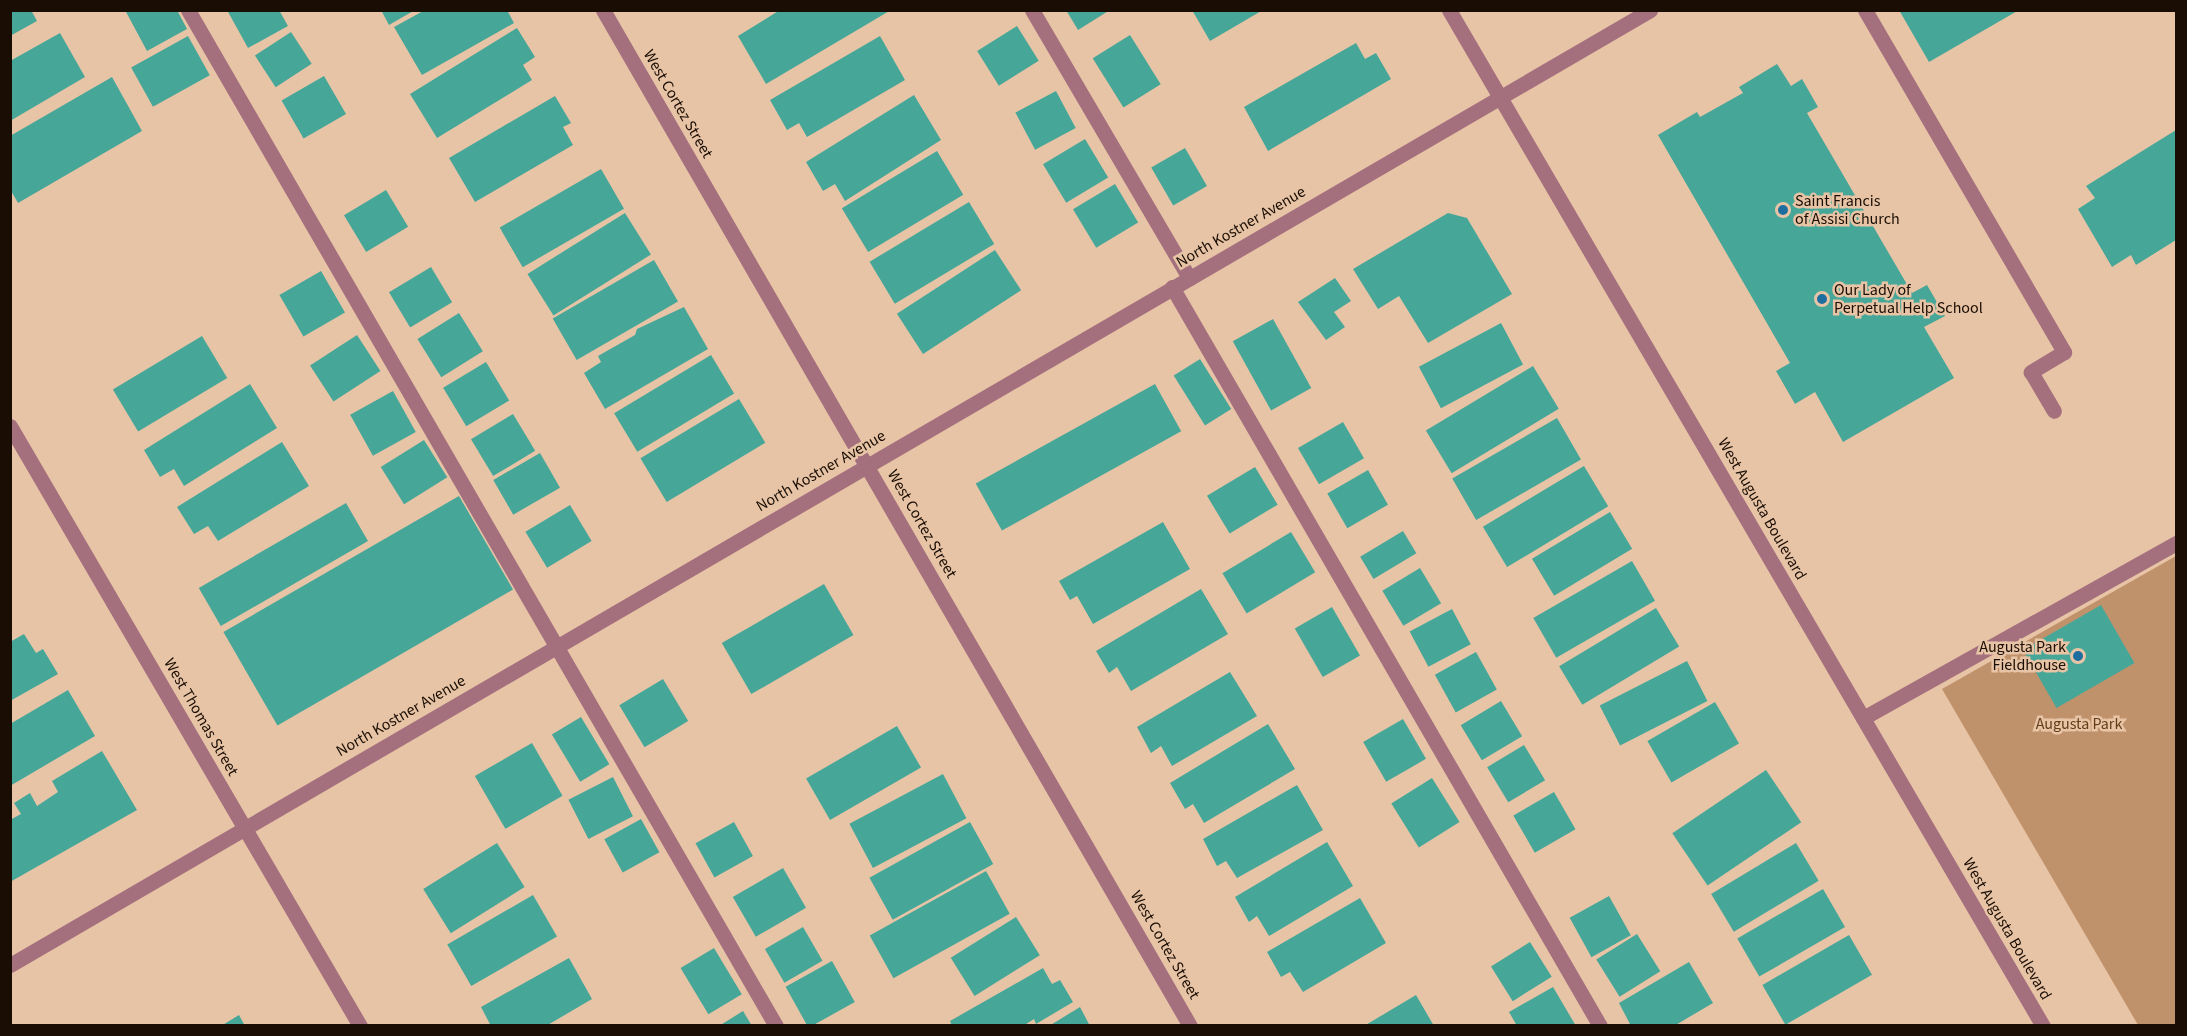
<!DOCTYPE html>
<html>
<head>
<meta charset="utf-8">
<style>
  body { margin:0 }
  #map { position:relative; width:2187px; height:1036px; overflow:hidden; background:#e8c4a6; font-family:"Source Sans 3",sans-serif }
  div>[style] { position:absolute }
  .green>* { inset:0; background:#c0926b }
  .building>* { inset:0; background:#46a798; transform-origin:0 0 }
  .minor>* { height:15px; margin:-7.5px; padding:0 7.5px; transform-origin:7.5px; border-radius:7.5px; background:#a5707e }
  .dots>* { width:16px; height:16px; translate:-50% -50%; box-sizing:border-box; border:3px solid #e8c4a6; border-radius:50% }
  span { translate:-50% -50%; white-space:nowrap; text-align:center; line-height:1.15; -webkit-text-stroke:5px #e8c4a6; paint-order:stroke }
  .street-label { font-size:16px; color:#1a0e04 }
  .poi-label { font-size:16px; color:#1a0e04 }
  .left { translate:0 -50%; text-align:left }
  .right { translate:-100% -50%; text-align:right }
  .park-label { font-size:16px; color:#633d18 }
  .frame { position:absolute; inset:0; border:12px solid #1a0e04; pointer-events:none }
</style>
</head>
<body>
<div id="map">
  <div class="green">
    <div style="clip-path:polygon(2176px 556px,2176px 1025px,2138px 1025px,1942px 689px)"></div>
  </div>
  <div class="building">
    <div style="clip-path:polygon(10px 10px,31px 10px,37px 21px,10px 36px)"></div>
    <div style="clip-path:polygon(125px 10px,177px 10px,187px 29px,147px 51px)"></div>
    <div style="clip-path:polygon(227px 10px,279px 10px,288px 26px,248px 48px)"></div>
    <div style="clip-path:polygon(381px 10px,415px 10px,389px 25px)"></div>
    <div style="clip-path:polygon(425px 10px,507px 10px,514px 23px,422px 75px,394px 27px)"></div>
    <div style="clip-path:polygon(891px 10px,766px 84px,738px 36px,780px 10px)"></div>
    <div style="clip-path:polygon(1066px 10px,1110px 10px,1078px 30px)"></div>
    <div style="clip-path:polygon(1192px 10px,1263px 10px,1210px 41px)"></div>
    <div style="clip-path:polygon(1899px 10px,2019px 10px,1929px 62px)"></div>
    <div style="left:1017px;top:26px;width:41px;height:47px;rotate:58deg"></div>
    <div style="clip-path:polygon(517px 28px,535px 57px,523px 65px,532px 80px,437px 138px,410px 94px)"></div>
    <div style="left:291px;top:32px;width:38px;height:43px;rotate:57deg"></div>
    <div style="clip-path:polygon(60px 33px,85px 77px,10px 121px,10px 61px)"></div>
    <div style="left:1130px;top:35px;width:58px;height:44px;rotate:58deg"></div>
    <div style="left:188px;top:36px;width:45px;height:65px;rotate:61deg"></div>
    <div style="clip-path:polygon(880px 36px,905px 80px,807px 137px,799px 123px,787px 130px,770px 100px)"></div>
    <div style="clip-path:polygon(1356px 43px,1365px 59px,1376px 53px,1391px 79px,1268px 151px,1244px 107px)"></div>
    <div style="clip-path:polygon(1777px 64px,1791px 86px,1802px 79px,1818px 107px,1807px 113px,1912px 293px,1927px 285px,1945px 316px,1924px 327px,1954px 378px,1843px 442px,1815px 392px,1795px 404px,1776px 371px,1790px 363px,1658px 135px,1697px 112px,1700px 117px,1743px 93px,1739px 87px)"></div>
    <div style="left:324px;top:76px;width:44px;height:49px;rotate:60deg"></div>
    <div style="clip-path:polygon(112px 77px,142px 131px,18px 203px,10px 189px,10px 136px)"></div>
    <div style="left:1056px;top:91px;width:42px;height:46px;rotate:62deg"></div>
    <div style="clip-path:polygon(914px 95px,941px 140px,845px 201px,835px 184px,823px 191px,806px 162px)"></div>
    <div style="clip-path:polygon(555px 96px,571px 123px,563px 127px,573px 145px,475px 202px,449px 158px)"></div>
    <div style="clip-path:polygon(2176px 130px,2176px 240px,2136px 265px,2131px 255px,2112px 267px,2078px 209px,2095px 198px,2086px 186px)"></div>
    <div style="left:1085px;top:139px;width:45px;height:49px;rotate:59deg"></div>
    <div style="left:1185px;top:148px;width:44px;height:39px;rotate:60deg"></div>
    <div style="left:937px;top:151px;width:51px;height:111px;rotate:59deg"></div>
    <div style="left:601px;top:169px;width:46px;height:117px;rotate:60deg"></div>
    <div style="left:1115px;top:184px;width:45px;height:49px;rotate:59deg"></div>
    <div style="left:386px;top:190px;width:43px;height:49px;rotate:59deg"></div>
    <div style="left:969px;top:202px;width:49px;height:116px;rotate:59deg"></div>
    <div style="left:625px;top:213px;width:49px;height:115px;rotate:58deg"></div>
    <div style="clip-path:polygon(1448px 213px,1467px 218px,1512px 294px,1428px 343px,1399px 296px,1378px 309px,1353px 269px)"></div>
    <div style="left:995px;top:250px;width:48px;height:117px;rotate:57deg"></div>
    <div style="left:654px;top:260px;width:48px;height:117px;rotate:60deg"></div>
    <div style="left:431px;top:267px;width:41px;height:49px;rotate:59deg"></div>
    <div style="left:321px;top:271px;width:48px;height:48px;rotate:60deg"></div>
    <div style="clip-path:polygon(1335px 278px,1351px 301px,1334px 312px,1345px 327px,1326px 340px,1298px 302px)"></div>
    <div style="clip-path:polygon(684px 307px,708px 349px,605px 409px,584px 373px,601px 362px,598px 356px,635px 335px,637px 329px)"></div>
    <div style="left:459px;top:313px;width:45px;height:49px;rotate:58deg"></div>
    <div style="left:1273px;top:319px;width:79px;height:46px;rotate:61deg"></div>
    <div style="left:1501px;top:323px;width:47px;height:93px;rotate:62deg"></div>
    <div style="left:357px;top:335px;width:43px;height:56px;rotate:57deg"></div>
    <div style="left:202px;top:336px;width:49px;height:104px;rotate:59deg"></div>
    <div style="left:711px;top:355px;width:45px;height:113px;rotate:59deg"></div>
    <div style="left:1200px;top:359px;width:59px;height:31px;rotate:58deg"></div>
    <div style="left:486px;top:362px;width:45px;height:50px;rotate:59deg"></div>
    <div style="left:1533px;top:366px;width:50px;height:125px;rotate:59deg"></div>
    <div style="clip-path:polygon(250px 384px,277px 428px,184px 486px,174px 469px,160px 477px,144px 450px)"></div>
    <div style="left:1155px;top:384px;width:54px;height:205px;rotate:61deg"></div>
    <div style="left:393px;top:391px;width:47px;height:49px;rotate:61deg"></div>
    <div style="left:739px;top:399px;width:51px;height:115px;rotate:59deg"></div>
    <div style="left:513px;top:414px;width:43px;height:49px;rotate:59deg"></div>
    <div style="left:1557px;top:418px;width:48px;height:121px;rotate:60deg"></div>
    <div style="left:1343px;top:422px;width:42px;height:52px;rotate:60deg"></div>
    <div style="left:424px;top:440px;width:44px;height:51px;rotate:58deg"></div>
    <div style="clip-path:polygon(282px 442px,309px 486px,218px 541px,208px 526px,194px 534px,177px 507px)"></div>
    <div style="left:540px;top:453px;width:40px;height:54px;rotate:60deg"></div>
    <div style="left:1584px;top:466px;width:47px;height:118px;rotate:59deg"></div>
    <div style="left:1255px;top:467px;width:44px;height:56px;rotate:59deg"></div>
    <div style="left:1368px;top:470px;width:40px;height:47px;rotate:60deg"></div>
    <div style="left:459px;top:496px;width:108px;height:272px;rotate:60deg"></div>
    <div style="left:346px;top:503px;width:44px;height:170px;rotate:60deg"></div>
    <div style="left:570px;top:505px;width:42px;height:52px;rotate:59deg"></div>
    <div style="left:1610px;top:512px;width:43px;height:91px;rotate:59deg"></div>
    <div style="clip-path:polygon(1163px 522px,1190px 569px,1093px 624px,1077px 596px,1070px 600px,1059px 581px)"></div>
    <div style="left:1403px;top:531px;width:26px;height:50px;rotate:59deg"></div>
    <div style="left:1291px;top:532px;width:47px;height:80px;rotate:59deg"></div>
    <div style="left:1632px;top:561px;width:46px;height:114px;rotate:60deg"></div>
    <div style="left:1420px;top:568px;width:41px;height:44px;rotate:59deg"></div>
    <div style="left:824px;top:584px;width:59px;height:118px;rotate:60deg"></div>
    <div style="clip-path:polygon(1201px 589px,1228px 634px,1131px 691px,1117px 667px,1109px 673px,1096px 651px)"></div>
    <div style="left:2101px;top:605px;width:67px;height:90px;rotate:60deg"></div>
    <div style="left:1332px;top:607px;width:56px;height:43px;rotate:60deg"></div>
    <div style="left:1656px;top:608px;width:45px;height:113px;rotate:59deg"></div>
    <div style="left:1452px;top:609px;width:40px;height:48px;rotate:62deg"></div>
    <div style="clip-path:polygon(24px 634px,36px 653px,43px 649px,58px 674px,10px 701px,10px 642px)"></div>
    <div style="left:1476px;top:652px;width:43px;height:47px;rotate:61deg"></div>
    <div style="left:1687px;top:661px;width:45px;height:98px;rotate:63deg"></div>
    <div style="clip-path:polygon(1230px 672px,1257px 716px,1172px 766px,1161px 746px,1151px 753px,1137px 727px)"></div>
    <div style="left:663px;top:679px;width:49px;height:51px;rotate:59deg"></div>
    <div style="clip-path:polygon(68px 690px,95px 736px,10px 786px,10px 724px)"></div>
    <div style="left:1501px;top:701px;width:41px;height:47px;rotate:59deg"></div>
    <div style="left:1715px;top:702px;width:48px;height:78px;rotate:60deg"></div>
    <div style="left:581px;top:717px;width:55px;height:34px;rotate:59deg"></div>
    <div style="left:1403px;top:719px;width:46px;height:46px;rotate:60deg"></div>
    <div style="clip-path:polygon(1268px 724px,1295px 769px,1204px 823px,1193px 804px,1185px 809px,1170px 783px)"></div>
    <div style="left:897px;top:726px;width:48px;height:105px;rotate:60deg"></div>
    <div style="left:532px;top:743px;width:61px;height:66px;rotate:60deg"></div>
    <div style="left:1524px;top:745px;width:41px;height:43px;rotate:59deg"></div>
    <div style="clip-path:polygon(102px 751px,137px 810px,10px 882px,10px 820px,21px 814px,14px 803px,30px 793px,37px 806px,58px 792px,52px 781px)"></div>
    <div style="left:1766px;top:770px;width:63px;height:113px;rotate:56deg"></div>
    <div style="left:943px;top:774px;width:50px;height:106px;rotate:62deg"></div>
    <div style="left:613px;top:777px;width:44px;height:50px;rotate:63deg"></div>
    <div style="left:1432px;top:778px;width:52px;height:48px;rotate:58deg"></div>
    <div style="clip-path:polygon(1297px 785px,1323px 830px,1237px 878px,1226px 861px,1217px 866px,1203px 839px)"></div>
    <div style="left:1554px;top:792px;width:43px;height:47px;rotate:60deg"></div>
    <div style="left:641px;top:819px;width:38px;height:42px;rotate:61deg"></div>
    <div style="left:734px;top:822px;width:39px;height:44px;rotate:61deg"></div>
    <div style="left:970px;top:822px;width:48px;height:115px;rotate:61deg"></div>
    <div style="clip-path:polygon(1327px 842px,1353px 886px,1269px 936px,1257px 916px,1249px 922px,1235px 897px)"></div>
    <div style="left:497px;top:843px;width:52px;height:87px;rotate:58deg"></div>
    <div style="left:1796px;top:843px;width:44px;height:99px;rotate:59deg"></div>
    <div style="left:783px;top:868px;width:46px;height:58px;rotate:60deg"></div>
    <div style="left:986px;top:871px;width:49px;height:133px;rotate:61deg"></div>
    <div style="left:1823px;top:889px;width:44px;height:99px;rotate:60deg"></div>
    <div style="left:533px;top:895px;width:48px;height:99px;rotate:60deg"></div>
    <div style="left:1609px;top:896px;width:45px;height:45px;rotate:61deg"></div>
    <div style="clip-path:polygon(1360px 898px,1386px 943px,1303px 992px,1290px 972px,1281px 977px,1267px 952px)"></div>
    <div style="left:1016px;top:917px;width:45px;height:77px;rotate:58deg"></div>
    <div style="left:803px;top:927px;width:39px;height:44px;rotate:60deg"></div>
    <div style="left:1637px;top:934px;width:44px;height:48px;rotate:58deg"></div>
    <div style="left:1849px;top:935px;width:46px;height:100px;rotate:60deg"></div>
    <div style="left:1530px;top:942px;width:41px;height:46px;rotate:58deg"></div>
    <div style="left:714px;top:948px;width:54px;height:39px;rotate:59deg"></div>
    <div style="clip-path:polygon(569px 958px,592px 999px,546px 1026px,491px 1026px,481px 1007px)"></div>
    <div style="left:832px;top:961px;width:47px;height:53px;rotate:61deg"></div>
    <div style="clip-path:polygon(1689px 962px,1713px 1003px,1674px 1026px,1631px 1026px,1619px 1003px)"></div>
    <div style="clip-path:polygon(1043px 968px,1052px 984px,1060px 980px,1073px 1002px,1036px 1024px,1034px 1019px,1023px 1026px,952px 1026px,950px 1021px)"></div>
    <div style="clip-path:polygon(1553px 987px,1576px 1026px,1517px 1026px,1509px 1012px)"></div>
    <div style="clip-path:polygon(1416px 995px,1434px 1026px,1364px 1026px)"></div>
    <div style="clip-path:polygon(1080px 1007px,1090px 1026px,1049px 1026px)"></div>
    <div style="clip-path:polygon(743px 1011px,752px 1026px,719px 1026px)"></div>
    <div style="clip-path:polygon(239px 1015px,245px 1026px,221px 1026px)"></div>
  </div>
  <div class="minor">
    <div style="left:188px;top:10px;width:1174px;rotate:59.94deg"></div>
    <div style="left:603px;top:10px;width:1173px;rotate:59.98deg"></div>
    <div style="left:1032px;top:10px;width:311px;rotate:59.6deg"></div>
    <div style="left:1449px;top:10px;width:1177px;rotate:59.69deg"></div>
    <div style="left:1865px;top:10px;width:396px;rotate:59.8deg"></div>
    <div style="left:2064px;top:352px;width:39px;rotate:149deg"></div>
    <div style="left:2031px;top:372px;width:45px;rotate:59.5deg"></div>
    <div style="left:1172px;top:287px;width:854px;rotate:59.92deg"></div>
    <div style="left:10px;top:426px;width:695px;rotate:59.74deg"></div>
    <div style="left:1863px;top:718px;width:359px;rotate:-29.2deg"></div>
    <div style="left:10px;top:965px;width:1898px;rotate:-30.21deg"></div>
  </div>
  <div class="dots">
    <div style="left:1783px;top:210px;background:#1d6d9e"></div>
    <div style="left:1822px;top:299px;background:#1d6d9e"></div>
    <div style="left:2078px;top:656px;background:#1d6d9e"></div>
  </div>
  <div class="street-label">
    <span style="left:678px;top:104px;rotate:60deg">West Cortez Street</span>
    <span style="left:1241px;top:227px;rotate:-30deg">North Kostner Avenue</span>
    <span style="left:821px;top:471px;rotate:-30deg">North Kostner Avenue</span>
    <span style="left:1762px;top:509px;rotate:60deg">West Augusta Boulevard</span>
    <span style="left:922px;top:524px;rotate:60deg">West Cortez Street</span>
    <span style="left:401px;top:716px;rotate:-30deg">North Kostner Avenue</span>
    <span style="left:201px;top:717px;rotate:60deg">West Thomas Street</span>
    <span style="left:2007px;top:929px;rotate:60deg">West Augusta Boulevard</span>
    <span style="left:1165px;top:945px;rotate:60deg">West Cortez Street</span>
  </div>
  <div class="poi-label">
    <span class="left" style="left:1795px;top:210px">Saint Francis<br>of Assisi Church</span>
    <span class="left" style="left:1834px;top:299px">Our Lady of<br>Perpetual Help School</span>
    <span class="right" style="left:2066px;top:656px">Augusta Park<br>Fieldhouse</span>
  </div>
  <div class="park-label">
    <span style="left:2079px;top:724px">Augusta Park</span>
  </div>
  <div class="frame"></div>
</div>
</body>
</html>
